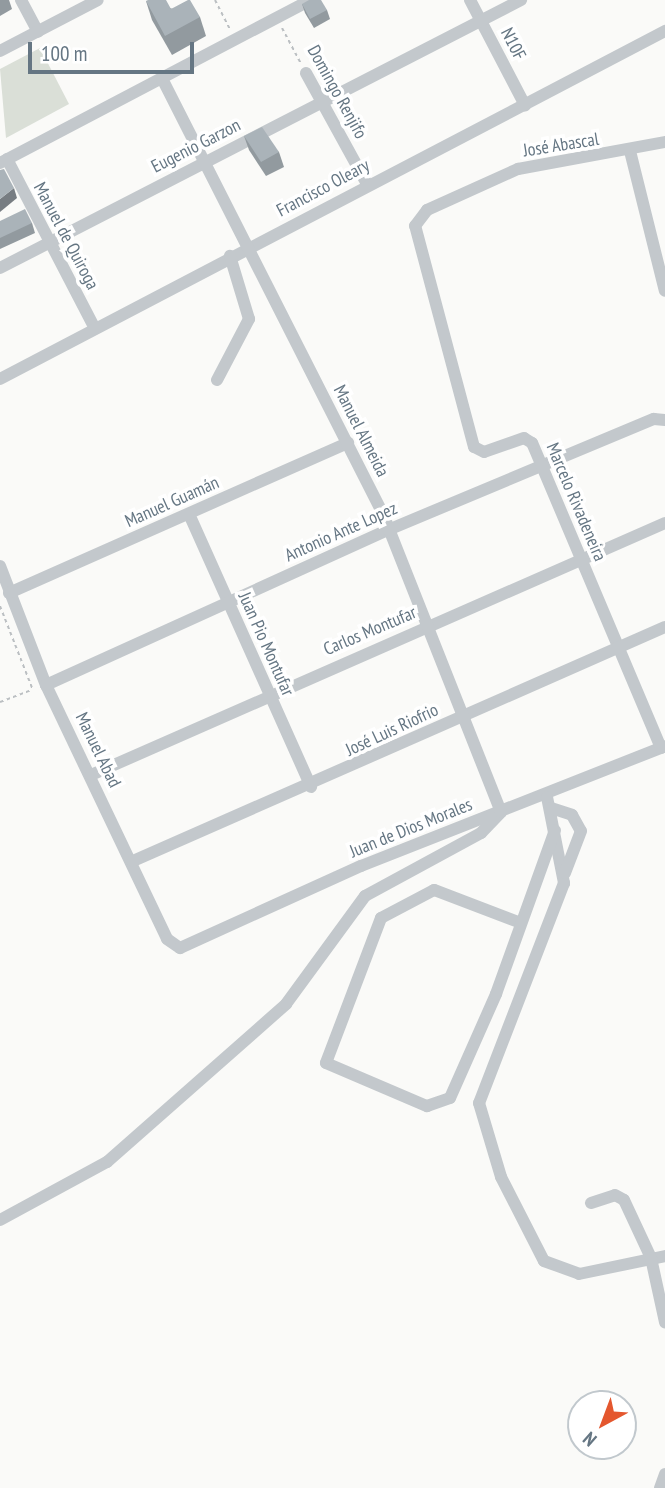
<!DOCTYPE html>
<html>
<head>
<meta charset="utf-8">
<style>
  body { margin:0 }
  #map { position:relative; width:665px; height:1488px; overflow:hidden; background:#fafaf8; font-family:"PT Sans Narrow",sans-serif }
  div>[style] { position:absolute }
  .green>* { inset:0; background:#dadfd7 }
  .path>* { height:2px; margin-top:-1px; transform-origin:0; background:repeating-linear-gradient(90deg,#bbbfc2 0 3.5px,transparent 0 7px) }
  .minor>* { height:12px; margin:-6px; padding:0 6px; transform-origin:6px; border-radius:6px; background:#c3c8cc }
  .wall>* { inset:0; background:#929a9f }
  .shaded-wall>* { inset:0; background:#777d82 }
  .building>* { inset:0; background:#aab3b9 }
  span { translate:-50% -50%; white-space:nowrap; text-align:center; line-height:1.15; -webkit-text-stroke:7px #fff; paint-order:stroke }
  .street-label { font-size:18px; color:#657683 }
  .north { position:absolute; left:567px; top:1390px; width:70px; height:70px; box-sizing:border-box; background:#fff; border:2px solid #c1c8cd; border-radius:50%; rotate:221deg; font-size:19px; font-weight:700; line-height:28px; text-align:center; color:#657683 }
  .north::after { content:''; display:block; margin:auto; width:24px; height:32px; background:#e4572e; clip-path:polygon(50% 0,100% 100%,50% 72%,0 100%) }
  .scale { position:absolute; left:28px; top:42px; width:166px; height:32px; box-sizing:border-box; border:4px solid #657683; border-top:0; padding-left:9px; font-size:21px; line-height:24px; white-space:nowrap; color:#657683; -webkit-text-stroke:5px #fff; paint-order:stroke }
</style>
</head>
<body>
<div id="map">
  <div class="green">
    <div style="clip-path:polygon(40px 48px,69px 104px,6px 138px,0 69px)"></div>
  </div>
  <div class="path">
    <div style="left:215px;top:0;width:33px;rotate:63deg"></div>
    <div style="left:282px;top:28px;width:40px;rotate:62deg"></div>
    <div style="left:0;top:606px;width:90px;rotate:68.6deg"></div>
    <div style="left:0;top:702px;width:34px;rotate:-21deg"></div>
  </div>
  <div class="minor">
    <div style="left:21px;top:0;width:36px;rotate:62deg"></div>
    <div style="left:470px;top:0;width:119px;rotate:62.4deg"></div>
    <div style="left:0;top:51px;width:110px;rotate:-27.5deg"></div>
    <div style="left:306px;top:73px;width:127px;rotate:61.2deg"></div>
    <div style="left:630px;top:151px;width:144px;rotate:76deg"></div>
    <div style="left:7px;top:159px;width:191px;rotate:62.6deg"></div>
    <div style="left:0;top:163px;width:351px;rotate:-27.7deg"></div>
    <div style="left:0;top:268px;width:586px;rotate:-27.22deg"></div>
    <div style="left:0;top:379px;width:751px;rotate:-27.62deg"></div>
    <div style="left:217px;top:380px;width:69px;rotate:-62.3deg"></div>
    <div style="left:249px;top:319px;width:66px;rotate:-106.8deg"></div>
    <div style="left:189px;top:514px;width:299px;rotate:65.9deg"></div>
    <div style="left:0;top:566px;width:128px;rotate:68.9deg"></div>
    <div style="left:46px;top:685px;width:281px;rotate:64.5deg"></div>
    <div style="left:167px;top:939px;width:16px;rotate:35deg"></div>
    <div style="left:180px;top:948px;width:199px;rotate:-24.4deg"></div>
    <div style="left:361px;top:866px;width:327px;rotate:-21.5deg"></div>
    <div style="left:9px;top:593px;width:371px;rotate:-23.9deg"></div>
    <div style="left:46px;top:685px;width:375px;rotate:-24.4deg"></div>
    <div style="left:388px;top:530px;width:288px;rotate:-22.7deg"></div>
    <div style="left:654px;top:419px;width:11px;rotate:5deg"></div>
    <div style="left:661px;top:748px;width:331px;rotate:-112.9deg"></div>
    <div style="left:532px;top:443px;width:9px;rotate:-148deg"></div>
    <div style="left:524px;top:438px;width:42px;rotate:160.7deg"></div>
    <div style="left:484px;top:452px;width:11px;rotate:-153deg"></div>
    <div style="left:474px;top:447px;width:229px;rotate:-104.9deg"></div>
    <div style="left:415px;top:226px;width:20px;rotate:-53deg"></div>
    <div style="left:427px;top:210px;width:100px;rotate:-24.3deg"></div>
    <div style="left:518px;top:169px;width:149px;rotate:-10.4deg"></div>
    <div style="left:91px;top:775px;width:627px;rotate:-23.7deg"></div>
    <div style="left:547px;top:797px;width:88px;rotate:78.8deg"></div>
    <div style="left:564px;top:883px;width:236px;rotate:111.1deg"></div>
    <div style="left:479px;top:1103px;width:77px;rotate:73.4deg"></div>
    <div style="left:501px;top:1177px;width:94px;rotate:62.9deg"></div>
    <div style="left:544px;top:1261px;width:37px;rotate:20deg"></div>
    <div style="left:579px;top:1274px;width:88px;rotate:-11.8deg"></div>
    <div style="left:551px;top:808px;width:22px;rotate:18deg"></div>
    <div style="left:572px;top:815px;width:18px;rotate:61deg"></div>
    <div style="left:581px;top:831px;width:45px;rotate:110.9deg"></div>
    <div style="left:133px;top:861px;width:581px;rotate:-23.74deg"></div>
    <div style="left:521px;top:923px;width:93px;rotate:-159.2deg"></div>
    <div style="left:434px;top:890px;width:60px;rotate:152.2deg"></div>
    <div style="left:381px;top:918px;width:155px;rotate:110.8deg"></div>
    <div style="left:326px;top:1063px;width:110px;rotate:23.1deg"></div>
    <div style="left:427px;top:1106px;width:24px;rotate:-19deg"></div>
    <div style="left:450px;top:1098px;width:114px;rotate:-66.1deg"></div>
    <div style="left:496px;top:994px;width:174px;rotate:-70.2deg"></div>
    <div style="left:591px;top:1203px;width:25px;rotate:-18deg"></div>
    <div style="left:615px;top:1195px;width:10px;rotate:29deg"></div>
    <div style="left:624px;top:1200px;width:64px;rotate:65deg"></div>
    <div style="left:651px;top:1258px;width:66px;rotate:77.7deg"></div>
    <div style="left:0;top:1220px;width:122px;rotate:-28.5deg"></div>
    <div style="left:107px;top:1162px;width:239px;rotate:-41.4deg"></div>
    <div style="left:286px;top:1004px;width:134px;rotate:-53.8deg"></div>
    <div style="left:365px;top:896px;width:132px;rotate:-28.5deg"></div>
    <div style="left:481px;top:833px;width:29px;rotate:-46deg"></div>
    <div style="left:501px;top:812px;width:318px;rotate:-111.6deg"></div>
    <div style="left:384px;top:516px;width:491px;rotate:-116.9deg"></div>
    <div style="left:660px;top:1488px;width:15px;rotate:-70deg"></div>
  </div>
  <div class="wall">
    <div style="clip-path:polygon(0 0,9px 0,12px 9px,0 16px)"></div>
    <div style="clip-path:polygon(146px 1px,200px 17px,206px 36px,172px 55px,152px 20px)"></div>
    <div style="clip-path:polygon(302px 4px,327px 10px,330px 19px,314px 28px,305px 13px)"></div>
    <div style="clip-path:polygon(244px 136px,279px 152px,284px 167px,266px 176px,249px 150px)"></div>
    <div style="clip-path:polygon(0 221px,32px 223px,35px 233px,0 249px)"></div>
  </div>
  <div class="shaded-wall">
    <div style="clip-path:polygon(14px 188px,17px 198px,0 212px,0 199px)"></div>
  </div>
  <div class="building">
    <div style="clip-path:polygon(148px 0,166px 0,171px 9px,188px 0,190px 0,200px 17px,165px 36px,146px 1px)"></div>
    <div style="clip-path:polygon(309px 0,321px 0,327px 10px,310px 19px,302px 4px)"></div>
    <div style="clip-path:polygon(262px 127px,279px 152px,261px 162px,244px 136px)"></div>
    <div style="clip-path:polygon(4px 169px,14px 188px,0 199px,0 170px)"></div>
    <div style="clip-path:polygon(25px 209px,32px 223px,0 238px,0 221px)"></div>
  </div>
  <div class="street-label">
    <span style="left:513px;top:44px;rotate:63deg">N10F</span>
    <span style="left:337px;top:92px;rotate:61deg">Domingo Renjifo</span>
    <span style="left:561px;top:145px;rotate:-9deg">José Abascal</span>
    <span style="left:196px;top:146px;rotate:-27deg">Eugenio Garzon</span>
    <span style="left:323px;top:188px;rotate:-28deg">Francisco Oleary</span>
    <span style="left:66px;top:236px;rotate:62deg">Manuel de Quiroga</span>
    <span style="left:361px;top:431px;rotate:63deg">Manuel Almeida</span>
    <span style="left:172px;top:502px;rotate:-24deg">Manuel Guamán</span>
    <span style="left:576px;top:502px;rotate:67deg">Marcelo Rivadeneira</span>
    <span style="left:341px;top:532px;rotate:-24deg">Antonio Ante Lopez</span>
    <span style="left:370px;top:631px;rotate:-23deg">Carlos Montufar</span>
    <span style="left:266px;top:644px;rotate:66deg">Juan Pio Montufar</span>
    <span style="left:392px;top:730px;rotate:-25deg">José Luis Riofrio</span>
    <span style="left:98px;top:750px;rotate:64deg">Manuel Abad</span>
    <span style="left:411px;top:828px;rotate:-22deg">Juan de Dios Morales</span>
  </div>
  <div class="north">N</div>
  <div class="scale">100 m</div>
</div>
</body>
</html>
